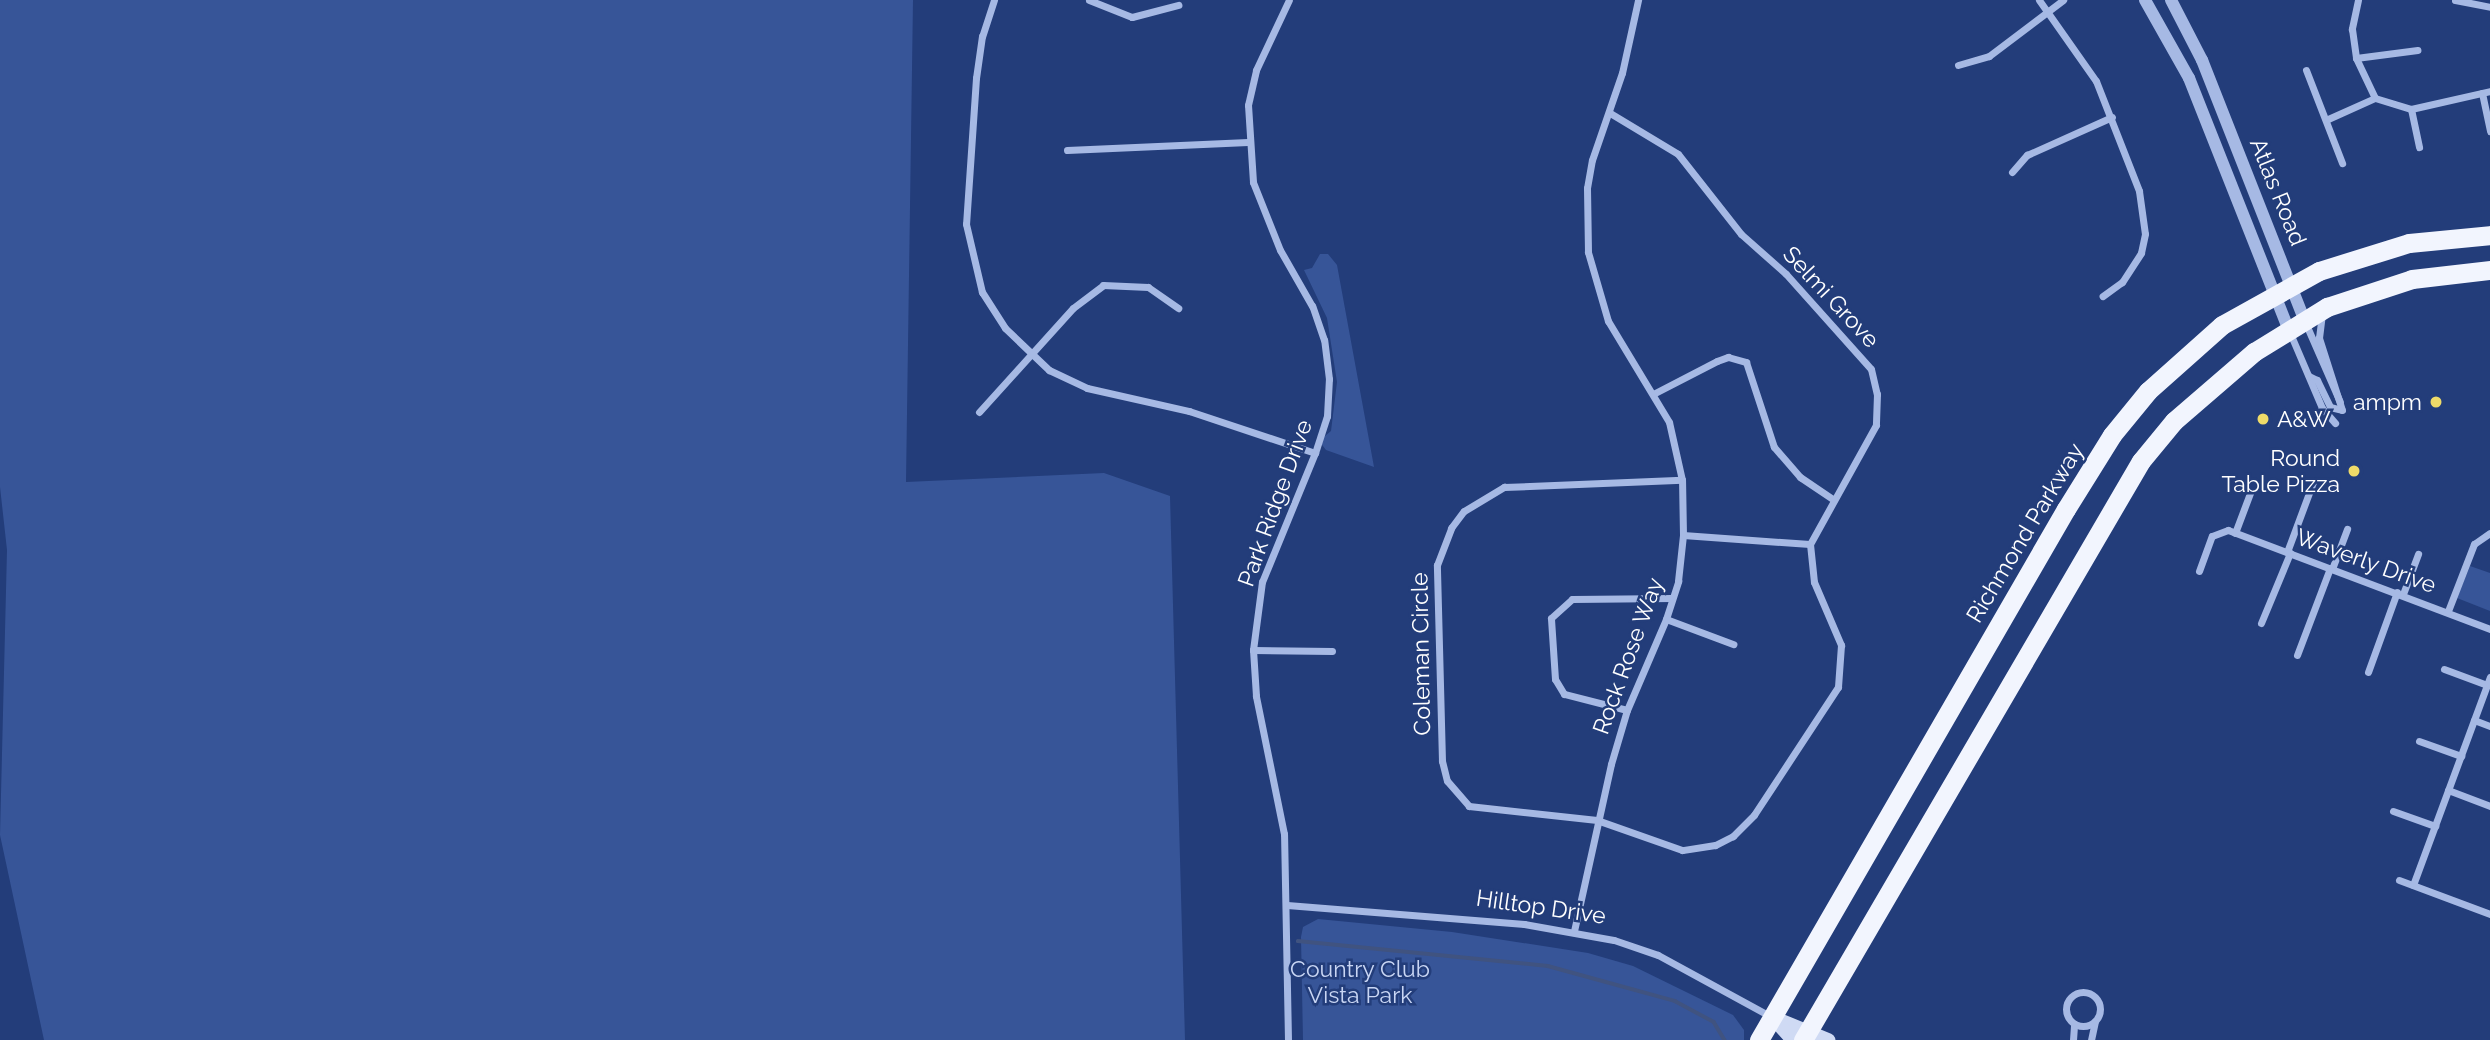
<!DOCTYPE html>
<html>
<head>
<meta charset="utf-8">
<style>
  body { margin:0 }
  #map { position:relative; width:2490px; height:1040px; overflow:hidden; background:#233d7a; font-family:Raleway,sans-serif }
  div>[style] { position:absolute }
  .green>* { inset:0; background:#375598 }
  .stream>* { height:3.5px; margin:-1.75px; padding:0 1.75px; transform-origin:1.75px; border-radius:1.75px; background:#405380 }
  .minor>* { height:7px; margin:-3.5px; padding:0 3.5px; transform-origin:3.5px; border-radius:3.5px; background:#a6b9e4 }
  .minor>.ring { margin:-3.5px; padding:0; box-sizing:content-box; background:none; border:7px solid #a6b9e4; border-radius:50% }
  .tertiary>* { height:12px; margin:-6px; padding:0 6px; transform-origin:6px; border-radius:6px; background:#a6b9e4 }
  .secondary>* { height:14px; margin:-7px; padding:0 7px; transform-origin:7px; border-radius:7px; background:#cfdaf4 }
  .trunk>* { height:19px; margin:-9.5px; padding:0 9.5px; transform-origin:9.5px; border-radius:9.5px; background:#f2f5fe }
  .dots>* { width:19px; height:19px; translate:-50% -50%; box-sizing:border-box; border:4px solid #233d7a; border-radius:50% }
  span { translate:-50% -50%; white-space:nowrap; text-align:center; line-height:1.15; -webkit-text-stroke:5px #233d7a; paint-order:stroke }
  .street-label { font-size:23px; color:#fff }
  .poi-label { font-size:23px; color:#fff }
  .right { translate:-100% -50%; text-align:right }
  .left { translate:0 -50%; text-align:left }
  .park-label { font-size:23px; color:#c9d6f4 }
</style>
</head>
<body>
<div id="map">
  <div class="green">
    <div style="clip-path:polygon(0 0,913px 0,906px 482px,1104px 473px,1170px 496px,1185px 1040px,44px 1040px,0 835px,7px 550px,0 487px)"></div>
    <div style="clip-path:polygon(1320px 254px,1328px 254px,1337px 265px,1374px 467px,1326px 450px,1319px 441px,1331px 431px,1337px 382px,1327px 318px,1304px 270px,1312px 268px)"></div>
    <div style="clip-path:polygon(2470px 566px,2490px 573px,2490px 611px,2457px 598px)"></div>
    <div style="clip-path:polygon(1318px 919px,1452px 932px,1588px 953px,1633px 966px,1733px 1015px,1744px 1030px,1744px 1040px,1303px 1040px,1301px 937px,1303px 927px)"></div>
  </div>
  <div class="stream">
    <div style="left:1298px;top:941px;width:251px;rotate:5.7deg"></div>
    <div style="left:1548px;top:966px;width:132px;rotate:15.4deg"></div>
    <div style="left:1675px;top:1001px;width:44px;rotate:28.3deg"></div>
    <div style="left:1714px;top:1022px;width:21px;rotate:59deg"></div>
  </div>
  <div class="minor">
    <div style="left:994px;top:0;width:38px;rotate:108deg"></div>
    <div style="left:982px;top:36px;width:42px;rotate:98.1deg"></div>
    <div style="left:976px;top:78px;width:146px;rotate:93.9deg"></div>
    <div style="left:966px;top:224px;width:70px;rotate:76.8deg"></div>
    <div style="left:982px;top:292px;width:43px;rotate:57.4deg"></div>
    <div style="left:1005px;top:328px;width:61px;rotate:43.7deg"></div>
    <div style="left:1049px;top:370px;width:42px;rotate:25.3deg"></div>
    <div style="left:1087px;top:388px;width:105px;rotate:12.7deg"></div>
    <div style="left:1189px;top:411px;width:133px;rotate:18.4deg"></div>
    <div style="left:1089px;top:0;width:46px;rotate:21.6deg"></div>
    <div style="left:1132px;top:17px;width:48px;rotate:-14.6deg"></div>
    <div style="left:2039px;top:0;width:99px;rotate:54.9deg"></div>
    <div style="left:2096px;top:81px;width:118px;rotate:68.6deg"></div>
    <div style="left:2139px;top:191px;width:43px;rotate:82.1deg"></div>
    <div style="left:2145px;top:234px;width:19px;rotate:102deg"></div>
    <div style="left:2141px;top:253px;width:35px;rotate:123deg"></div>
    <div style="left:2122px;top:282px;width:24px;rotate:144deg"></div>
    <div style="left:2358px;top:0;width:30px;rotate:102deg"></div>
    <div style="left:2352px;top:29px;width:29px;rotate:82deg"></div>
    <div style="left:2356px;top:58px;width:44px;rotate:64.6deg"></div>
    <div style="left:2375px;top:98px;width:38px;rotate:17deg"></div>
    <div style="left:2411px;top:109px;width:81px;rotate:-12.8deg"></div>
    <div style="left:2455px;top:0;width:36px;rotate:11deg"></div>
    <div style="left:2356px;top:58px;width:62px;rotate:-7.5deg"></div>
    <div style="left:1958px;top:65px;width:32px;rotate:-16deg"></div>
    <div style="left:1989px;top:56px;width:93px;rotate:-37.1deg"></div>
    <div style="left:2306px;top:70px;width:100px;rotate:68.8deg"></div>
    <div style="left:2482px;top:93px;width:39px;rotate:78deg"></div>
    <div style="left:2411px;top:109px;width:39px;rotate:78deg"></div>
    <div style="left:1610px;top:113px;width:79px;rotate:31.1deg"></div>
    <div style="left:1678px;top:154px;width:102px;rotate:51.8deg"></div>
    <div style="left:1741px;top:234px;width:60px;rotate:41.6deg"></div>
    <div style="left:1786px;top:274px;width:127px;rotate:48.2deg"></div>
    <div style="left:1871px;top:369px;width:26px;rotate:77deg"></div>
    <div style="left:1877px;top:394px;width:31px;rotate:92deg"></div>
    <div style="left:1876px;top:425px;width:136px;rotate:119deg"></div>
    <div style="left:1810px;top:544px;width:38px;rotate:84deg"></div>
    <div style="left:1814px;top:582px;width:69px;rotate:66.8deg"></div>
    <div style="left:1841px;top:645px;width:42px;rotate:94.1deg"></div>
    <div style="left:1838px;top:687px;width:153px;rotate:123.3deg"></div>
    <div style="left:1754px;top:815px;width:30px;rotate:135deg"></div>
    <div style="left:1733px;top:836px;width:20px;rotate:153deg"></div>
    <div style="left:1715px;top:845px;width:33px;rotate:171deg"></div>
    <div style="left:1682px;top:850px;width:90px;rotate:-160.6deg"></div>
    <div style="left:1597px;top:820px;width:129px;rotate:-173.8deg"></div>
    <div style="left:1469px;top:806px;width:33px;rotate:-131deg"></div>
    <div style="left:1447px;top:781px;width:21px;rotate:-104deg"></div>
    <div style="left:1442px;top:761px;width:196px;rotate:-91.5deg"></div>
    <div style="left:1437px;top:565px;width:40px;rotate:-69deg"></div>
    <div style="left:1451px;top:528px;width:21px;rotate:-53deg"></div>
    <div style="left:1464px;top:511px;width:47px;rotate:-31deg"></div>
    <div style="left:1504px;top:487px;width:178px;rotate:-2.3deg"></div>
    <div style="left:2328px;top:119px;width:51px;rotate:-24.1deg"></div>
    <div style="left:1067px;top:150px;width:181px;rotate:-2.5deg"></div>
    <div style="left:2012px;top:172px;width:23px;rotate:-49deg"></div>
    <div style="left:2027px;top:155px;width:93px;rotate:-24.1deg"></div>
    <div style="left:2305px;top:322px;width:87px;rotate:66.4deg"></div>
    <div style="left:2290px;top:333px;width:82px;rotate:66.9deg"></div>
    <div style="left:2322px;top:408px;width:20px;rotate:49deg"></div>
    <div style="left:2309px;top:376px;width:9px;rotate:27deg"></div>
    <div style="left:2317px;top:380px;width:30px;rotate:64deg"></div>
    <div style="left:2330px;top:407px;width:12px;rotate:14deg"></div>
    <div style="left:2342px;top:410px;width:76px;rotate:-107.7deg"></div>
    <div style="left:2319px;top:338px;width:24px;rotate:-83deg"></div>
    <div style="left:1655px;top:393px;width:70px;rotate:-27.3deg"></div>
    <div style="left:1717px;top:361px;width:12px;rotate:-20deg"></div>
    <div style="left:1728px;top:357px;width:19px;rotate:16deg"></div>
    <div style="left:1746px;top:362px;width:89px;rotate:71.8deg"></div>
    <div style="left:1774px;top:447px;width:40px;rotate:49deg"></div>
    <div style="left:1800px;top:477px;width:40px;rotate:34deg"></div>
    <div style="left:979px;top:412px;width:140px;rotate:-47.9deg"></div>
    <div style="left:1073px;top:308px;width:38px;rotate:-37deg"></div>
    <div style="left:1103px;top:285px;width:45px;rotate:2.5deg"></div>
    <div style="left:1148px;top:287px;width:37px;rotate:35deg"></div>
    <div style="left:2235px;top:533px;width:43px;rotate:-69.4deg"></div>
    <div style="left:1683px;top:535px;width:127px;rotate:4.1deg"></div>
    <div style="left:2287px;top:552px;width:75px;rotate:-69.6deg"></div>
    <div style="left:2332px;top:569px;width:43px;rotate:-69.4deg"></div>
    <div style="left:2199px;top:571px;width:37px;rotate:-70deg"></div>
    <div style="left:2212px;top:536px;width:17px;rotate:-21deg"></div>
    <div style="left:2228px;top:530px;width:280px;rotate:20.7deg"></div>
    <div style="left:2403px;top:594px;width:43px;rotate:-69.4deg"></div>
    <div style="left:2448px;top:611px;width:72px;rotate:-68.8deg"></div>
    <div style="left:2474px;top:544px;width:19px;rotate:-35deg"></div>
    <div style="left:1666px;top:619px;width:72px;rotate:20.5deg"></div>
    <div style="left:2261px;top:623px;width:76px;rotate:-67.5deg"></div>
    <div style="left:1253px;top:650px;width:79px;rotate:0.7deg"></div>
    <div style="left:2297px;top:655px;width:93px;rotate:-69.2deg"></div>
    <div style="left:2444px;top:669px;width:46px;rotate:20.4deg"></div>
    <div style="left:2368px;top:672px;width:85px;rotate:-70.1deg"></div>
    <div style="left:1627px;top:710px;width:65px;rotate:-165.7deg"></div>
    <div style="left:1564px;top:694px;width:17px;rotate:-121deg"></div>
    <div style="left:1555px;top:679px;width:61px;rotate:-93.8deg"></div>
    <div style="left:1551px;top:618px;width:28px;rotate:-42deg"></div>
    <div style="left:1572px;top:599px;width:100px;rotate:-0.6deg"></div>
    <div style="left:2474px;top:720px;width:17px;rotate:21deg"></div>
    <div style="left:2419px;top:741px;width:45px;rotate:19.7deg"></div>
    <div style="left:2448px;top:790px;width:45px;rotate:20.9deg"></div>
    <div style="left:2393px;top:811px;width:45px;rotate:19.7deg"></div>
    <div style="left:2399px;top:880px;width:97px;rotate:20.5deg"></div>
    <div style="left:2413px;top:885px;width:222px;rotate:-69.7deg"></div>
    <div style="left:1287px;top:905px;width:238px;rotate:4.6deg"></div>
    <div style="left:1524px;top:924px;width:91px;rotate:10.1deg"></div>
    <div style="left:1614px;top:940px;width:46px;rotate:18.8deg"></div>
    <div style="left:1658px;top:955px;width:128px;rotate:28.6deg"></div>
    <div style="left:1574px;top:931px;width:171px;rotate:-77.5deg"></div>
    <div style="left:1611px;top:764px;width:56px;rotate:-73.5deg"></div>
    <div style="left:1627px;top:710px;width:99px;rotate:-66.8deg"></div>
    <div style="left:1666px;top:619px;width:40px;rotate:-72deg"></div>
    <div style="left:1678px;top:581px;width:46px;rotate:-83.8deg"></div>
    <div style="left:1683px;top:535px;width:55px;rotate:-91deg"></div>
    <div style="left:1682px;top:480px;width:59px;rotate:-102.6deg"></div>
    <div style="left:1669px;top:422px;width:118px;rotate:-121.1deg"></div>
    <div style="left:1608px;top:321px;width:72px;rotate:-106.2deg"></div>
    <div style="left:1588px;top:252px;width:64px;rotate:-90.9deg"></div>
    <div style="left:1587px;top:188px;width:28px;rotate:-80deg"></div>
    <div style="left:1592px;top:160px;width:92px;rotate:-71deg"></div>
    <div style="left:1622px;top:73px;width:75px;rotate:-77.6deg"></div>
    <div class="ring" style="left:2066px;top:992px;width:27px;height:27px"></div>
    <div style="left:1288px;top:1040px;width:206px;rotate:-91.1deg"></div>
    <div style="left:1284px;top:834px;width:141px;rotate:-101.5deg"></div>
    <div style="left:1256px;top:696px;width:46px;rotate:-93.7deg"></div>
    <div style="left:1253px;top:650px;width:69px;rotate:-82.5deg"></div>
    <div style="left:1262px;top:582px;width:139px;rotate:-67.7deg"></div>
    <div style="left:1315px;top:453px;width:39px;rotate:-72deg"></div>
    <div style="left:1327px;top:416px;width:37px;rotate:-87deg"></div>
    <div style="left:1329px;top:379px;width:39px;rotate:-97deg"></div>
    <div style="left:1324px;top:340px;width:36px;rotate:-109deg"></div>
    <div style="left:1312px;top:306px;width:64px;rotate:-119.7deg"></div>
    <div style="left:1280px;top:250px;width:73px;rotate:-111.7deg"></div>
    <div style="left:1253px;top:182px;width:77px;rotate:-93.7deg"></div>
    <div style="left:1248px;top:105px;width:36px;rotate:-77deg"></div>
    <div style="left:1256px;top:70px;width:77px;rotate:-64.8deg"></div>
    <div style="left:2073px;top:1040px;width:16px;rotate:-86deg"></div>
    <div style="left:2091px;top:1040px;width:19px;rotate:-78deg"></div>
  </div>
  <div class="tertiary">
    <div style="left:2145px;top:0;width:90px;rotate:60.6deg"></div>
    <div style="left:2189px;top:78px;width:271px;rotate:68.4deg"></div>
    <div style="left:2171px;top:0;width:68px;rotate:62.7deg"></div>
    <div style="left:2202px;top:60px;width:281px;rotate:68.5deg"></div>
  </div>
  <div class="secondary">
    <div style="left:1772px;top:1017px;width:61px;rotate:22.3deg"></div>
    <div style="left:1773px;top:1018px;width:30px;rotate:48deg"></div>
  </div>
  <div class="trunk">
    <div style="left:1759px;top:1040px;width:613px;rotate:-59.97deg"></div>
    <div style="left:2066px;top:509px;width:87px;rotate:-58.1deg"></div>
    <div style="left:2112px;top:435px;width:57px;rotate:-50.7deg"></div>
    <div style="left:2148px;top:391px;width:99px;rotate:-41.7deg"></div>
    <div style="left:2222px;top:325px;width:111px;rotate:-29.1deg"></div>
    <div style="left:2319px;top:271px;width:94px;rotate:-17.3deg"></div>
    <div style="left:2409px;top:243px;width:81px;rotate:-5.6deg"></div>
    <div style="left:1803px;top:1040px;width:670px;rotate:-59.73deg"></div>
    <div style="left:2141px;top:461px;width:52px;rotate:-50.5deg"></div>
    <div style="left:2174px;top:421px;width:106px;rotate:-40.8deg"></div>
    <div style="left:2254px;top:352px;width:86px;rotate:-31.7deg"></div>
    <div style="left:2327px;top:307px;width:89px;rotate:-18.2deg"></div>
    <div style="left:2412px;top:279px;width:79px;rotate:-6.6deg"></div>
  </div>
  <div class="dots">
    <div style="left:2436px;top:402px;background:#efdb69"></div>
    <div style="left:2263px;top:419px;background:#efdb69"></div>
    <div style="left:2354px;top:471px;background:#efdb69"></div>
  </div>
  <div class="street-label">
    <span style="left:2278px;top:192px;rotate:68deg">Atlas Road</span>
    <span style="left:1831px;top:297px;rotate:47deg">Selmi Grove</span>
    <span style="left:1275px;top:503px;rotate:-70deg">Park Ridge Drive</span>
    <span style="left:2025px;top:533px;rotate:-59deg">Richmond Parkway</span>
    <span style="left:2366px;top:561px;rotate:20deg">Waverly Drive</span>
    <span style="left:1421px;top:654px;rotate:-91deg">Coleman Circle</span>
    <span style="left:1628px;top:656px;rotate:-70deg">Rock Rose Way</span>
    <span style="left:1541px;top:907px;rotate:8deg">Hilltop Drive</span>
  </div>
  <div class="poi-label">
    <span class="right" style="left:2422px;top:402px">ampm</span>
    <span class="left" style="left:2277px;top:419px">A&amp;W</span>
    <span class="right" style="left:2340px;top:471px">Round<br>Table Pizza</span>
  </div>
  <div class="park-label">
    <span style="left:1360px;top:982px">Country Club<br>Vista Park</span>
  </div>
</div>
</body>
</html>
